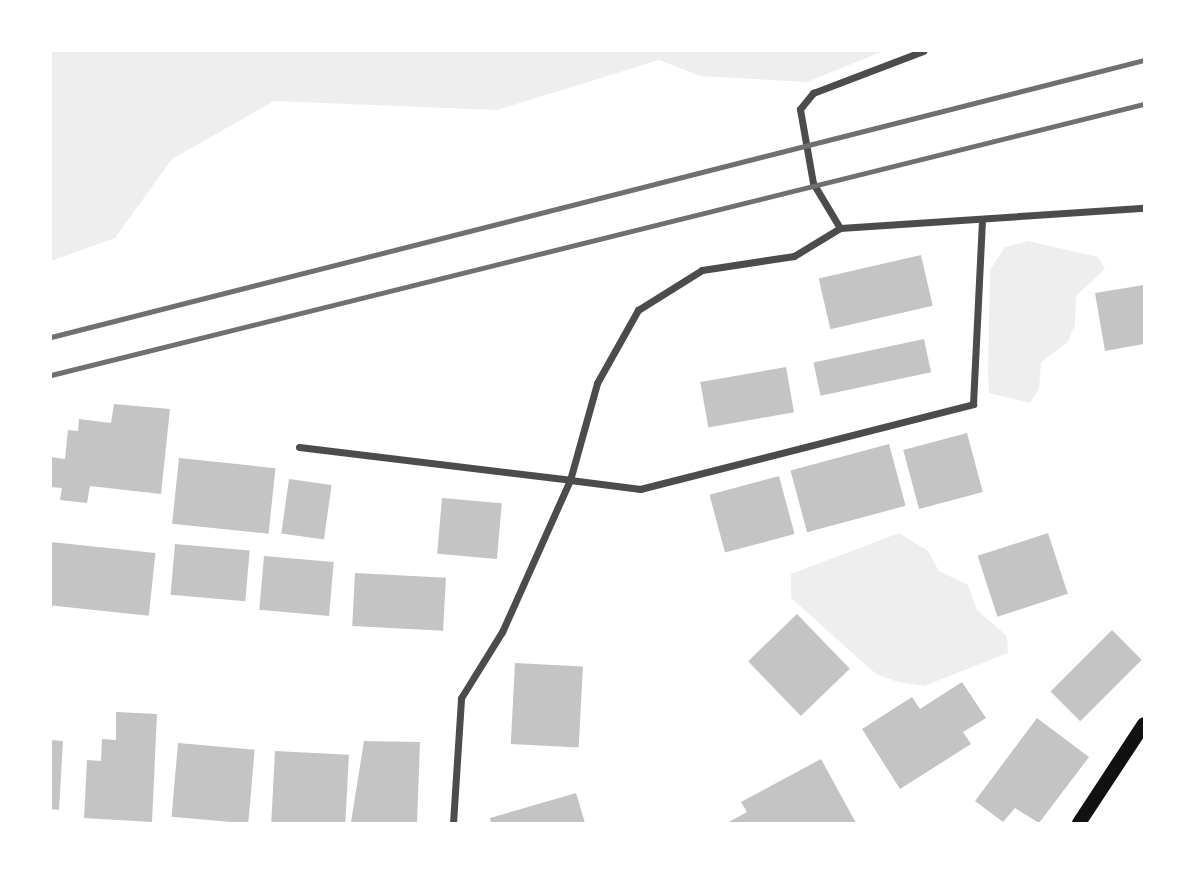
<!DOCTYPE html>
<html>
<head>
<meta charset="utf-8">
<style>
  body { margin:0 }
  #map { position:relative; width:1195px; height:874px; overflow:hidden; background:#fff; font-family:"DM Sans",sans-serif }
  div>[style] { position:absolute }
  .green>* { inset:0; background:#eee }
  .building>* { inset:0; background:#c4c4c4; transform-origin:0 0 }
  .minor>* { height:7px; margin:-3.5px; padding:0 3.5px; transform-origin:3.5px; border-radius:3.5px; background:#4c4c4c }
  .secondary>* { height:14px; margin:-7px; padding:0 7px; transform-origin:7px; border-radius:7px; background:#111 }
  .rail>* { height:5px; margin:-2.5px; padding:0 2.5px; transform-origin:2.5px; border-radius:2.5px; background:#707070 }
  span { translate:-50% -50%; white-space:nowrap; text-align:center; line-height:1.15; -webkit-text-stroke:5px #fff; paint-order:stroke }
  .frame { position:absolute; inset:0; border:52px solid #fff; pointer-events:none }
</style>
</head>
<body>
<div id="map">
  <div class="green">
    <div style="clip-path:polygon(51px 51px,884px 51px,807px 82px,700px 76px,659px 60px,497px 110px,274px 101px,172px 159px,115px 238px,51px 261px)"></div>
    <div style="clip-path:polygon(1028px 241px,1098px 257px,1105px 269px,1076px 296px,1075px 325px,1067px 343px,1041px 362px,1039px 389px,1030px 403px,989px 393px,988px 374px,990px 270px,1005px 247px)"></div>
    <div style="clip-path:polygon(899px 533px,928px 551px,939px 571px,968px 585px,977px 610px,1007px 636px,1008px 653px,924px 686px,898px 682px,876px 674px,791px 598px,791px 574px)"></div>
  </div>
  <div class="building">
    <div style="left:921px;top:255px;width:52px;height:105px;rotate:77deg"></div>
    <div style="clip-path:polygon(1144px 285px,1144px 344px,1105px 351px,1095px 293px)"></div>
    <div style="left:924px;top:339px;width:34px;height:113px;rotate:78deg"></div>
    <div style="left:786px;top:367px;width:46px;height:87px;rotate:80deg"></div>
    <div style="clip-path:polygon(114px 404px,170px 409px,161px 494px,90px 486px,87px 503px,60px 500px,62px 488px,51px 487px,51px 457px,65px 459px,68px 430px,78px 431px,79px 419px,111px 423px)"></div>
    <div style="left:967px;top:433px;width:61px;height:66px;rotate:75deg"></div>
    <div style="left:889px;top:444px;width:64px;height:102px;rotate:75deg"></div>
    <div style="left:179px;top:458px;width:97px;height:66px;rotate:6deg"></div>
    <div style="left:779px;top:476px;width:60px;height:72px;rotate:75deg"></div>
    <div style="left:289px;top:479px;width:43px;height:55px;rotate:8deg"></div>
    <div style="left:442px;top:498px;width:60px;height:56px;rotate:5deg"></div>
    <div style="left:1048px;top:533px;width:64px;height:74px;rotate:72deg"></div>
    <div style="left:51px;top:542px;width:105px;height:63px;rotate:6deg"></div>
    <div style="left:175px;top:544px;width:75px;height:51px;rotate:5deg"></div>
    <div style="left:264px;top:556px;width:70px;height:54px;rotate:5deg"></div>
    <div style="left:355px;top:573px;width:91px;height:53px;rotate:3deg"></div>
    <div style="left:797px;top:614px;width:76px;height:68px;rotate:46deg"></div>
    <div style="left:1112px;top:630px;width:42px;height:87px;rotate:45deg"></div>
    <div style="left:515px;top:663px;width:68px;height:81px;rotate:3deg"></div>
    <div style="clip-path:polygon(962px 682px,986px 718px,963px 732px,971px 744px,900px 789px,862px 729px,912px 697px,920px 709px)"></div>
    <div style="clip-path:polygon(116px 712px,157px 714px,152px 822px,84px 818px,87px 760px,101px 761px,102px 739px,116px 740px)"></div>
    <div style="clip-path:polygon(1037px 718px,1089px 757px,1039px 823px,1015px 808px,1003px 822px,975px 801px)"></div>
    <div style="clip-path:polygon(51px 740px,63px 741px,59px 810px,51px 809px)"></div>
    <div style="clip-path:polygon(364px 741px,420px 742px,417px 823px,351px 822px)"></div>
    <div style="left:178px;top:743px;width:77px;height:74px;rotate:5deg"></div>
    <div style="left:275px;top:751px;width:74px;height:72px;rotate:3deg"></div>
    <div style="clip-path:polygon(821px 759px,856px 823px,727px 823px,747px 812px,741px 802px)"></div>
    <div style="clip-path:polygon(576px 793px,585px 823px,491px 823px,490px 818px)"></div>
  </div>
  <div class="minor">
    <div style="left:840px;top:228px;width:52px;rotate:-121deg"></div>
    <div style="left:813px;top:183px;width:75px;rotate:-100deg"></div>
    <div style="left:800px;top:109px;width:21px;rotate:-51deg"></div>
    <div style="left:813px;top:93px;width:118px;rotate:-20.9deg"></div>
    <div style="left:299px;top:447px;width:273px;rotate:6.9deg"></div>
    <div style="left:570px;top:480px;width:101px;rotate:-74.4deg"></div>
    <div style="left:597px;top:383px;width:84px;rotate:-60.7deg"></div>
    <div style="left:638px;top:310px;width:75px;rotate:-32deg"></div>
    <div style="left:702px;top:270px;width:93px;rotate:-8.7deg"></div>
    <div style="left:794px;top:256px;width:54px;rotate:-31.3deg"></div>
    <div style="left:840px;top:228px;width:305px;rotate:-3.8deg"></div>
    <div style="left:453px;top:823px;width:125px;rotate:-86.3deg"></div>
    <div style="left:461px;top:698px;width:78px;rotate:-58.2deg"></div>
    <div style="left:502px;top:632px;width:167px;rotate:-65.9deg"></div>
    <div style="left:570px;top:480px;width:71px;rotate:7.3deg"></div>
    <div style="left:640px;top:489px;width:344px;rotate:-14.3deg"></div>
    <div style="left:973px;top:404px;width:181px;rotate:-87.2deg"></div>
  </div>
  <div class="secondary">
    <div style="left:1079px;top:823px;width:118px;rotate:-56.7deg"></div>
  </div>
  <div class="rail">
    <div style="left:51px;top:337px;width:1128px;rotate:-14.22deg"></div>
    <div style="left:51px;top:375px;width:1126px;rotate:-13.93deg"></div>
  </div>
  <div class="frame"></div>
</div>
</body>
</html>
